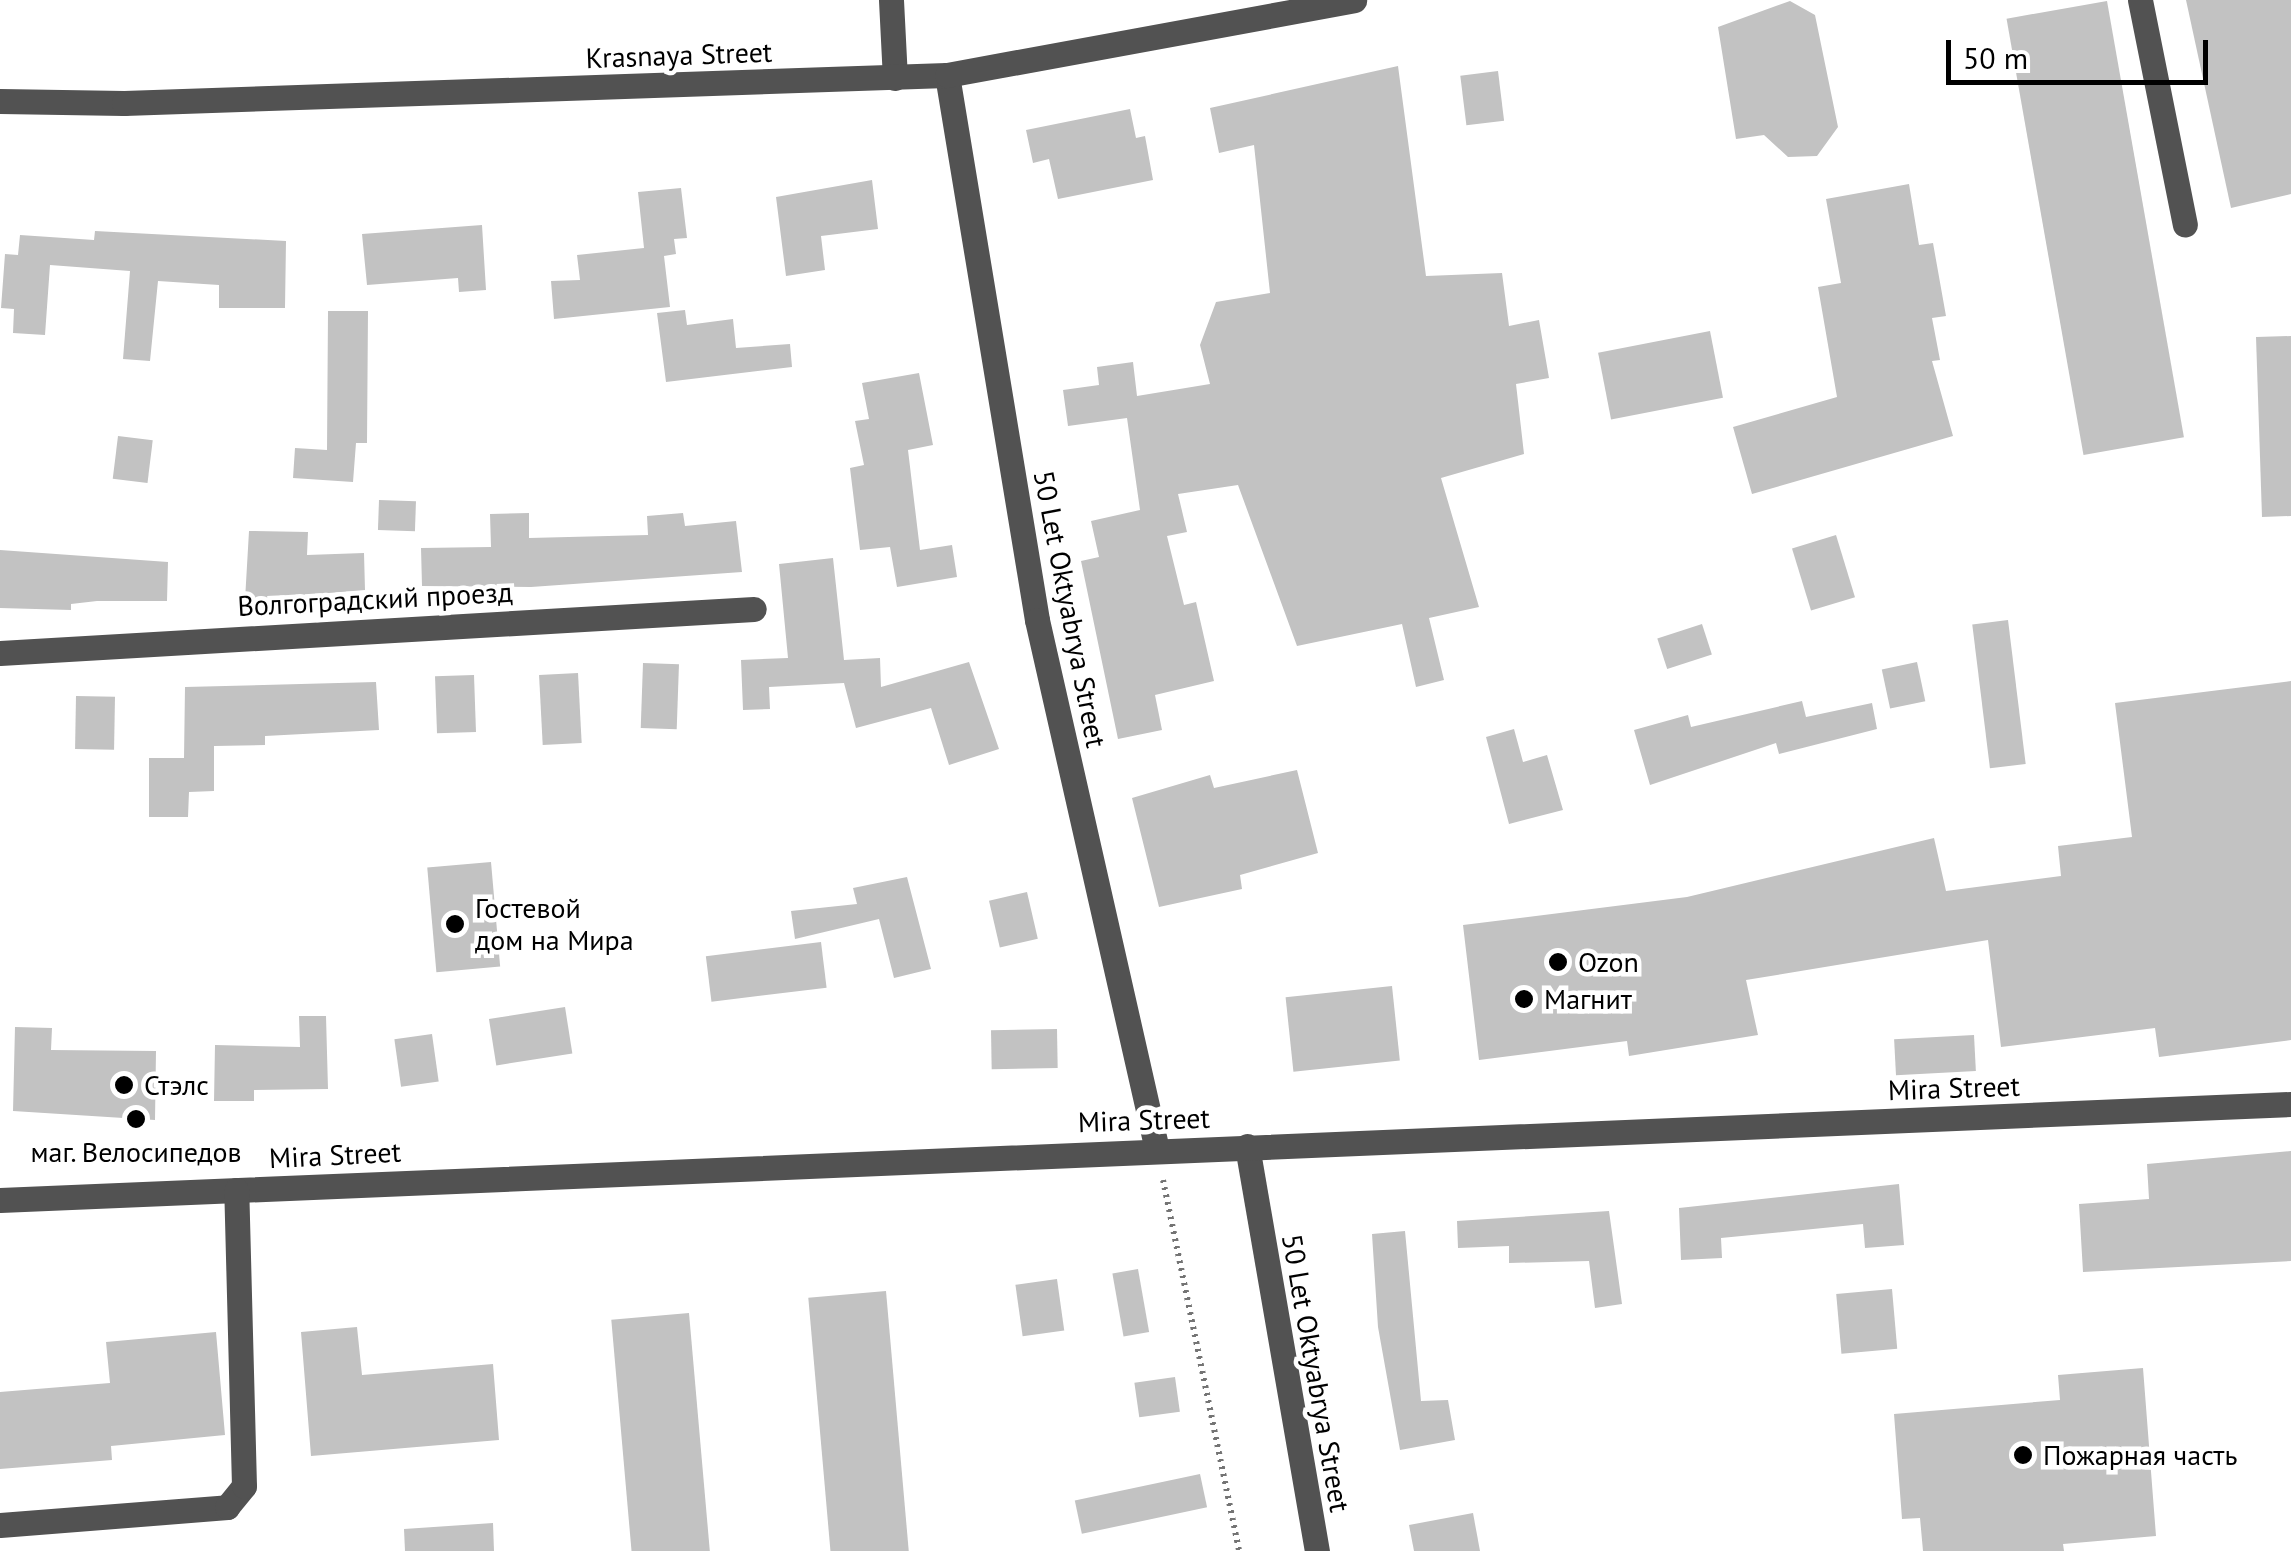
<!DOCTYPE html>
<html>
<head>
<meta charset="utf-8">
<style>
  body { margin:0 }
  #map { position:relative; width:2291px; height:1551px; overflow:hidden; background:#fff; font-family:"PT Sans",sans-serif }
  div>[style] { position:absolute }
  .building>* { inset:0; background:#c2c2c2; transform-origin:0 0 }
  .path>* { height:6px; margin-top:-3px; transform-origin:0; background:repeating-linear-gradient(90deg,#747474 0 2.5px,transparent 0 7.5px) }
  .minor>* { height:25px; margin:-12.5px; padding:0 12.5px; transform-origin:12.5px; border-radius:12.5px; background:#525252 }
  .dots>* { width:28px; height:28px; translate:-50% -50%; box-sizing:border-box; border:5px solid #fff; border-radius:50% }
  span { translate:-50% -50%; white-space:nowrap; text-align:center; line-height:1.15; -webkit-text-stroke:9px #fff; paint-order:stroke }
  .street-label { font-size:28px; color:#000 }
  .poi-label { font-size:28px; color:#000 }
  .left { translate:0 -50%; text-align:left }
  .scale { position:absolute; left:1946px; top:40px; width:262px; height:45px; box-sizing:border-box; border:5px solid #000; border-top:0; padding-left:12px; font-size:30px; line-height:35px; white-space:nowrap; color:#000; -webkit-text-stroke:8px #fff; paint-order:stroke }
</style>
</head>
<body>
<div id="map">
  <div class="building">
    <div style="clip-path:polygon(2186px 0,2291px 0,2291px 194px,2231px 208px)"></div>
    <div style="clip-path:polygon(1790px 1px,1815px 15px,1838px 127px,1817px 156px,1788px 157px,1764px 135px,1736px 139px,1718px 27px)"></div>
    <div style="left:2107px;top:1px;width:443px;height:102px;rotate:80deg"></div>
    <div style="clip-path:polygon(1398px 66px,1426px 276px,1502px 273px,1509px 326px,1539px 320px,1549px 378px,1516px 384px,1524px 454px,1441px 478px,1479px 607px,1429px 618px,1444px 680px,1416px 687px,1402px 624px,1297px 646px,1238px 485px,1178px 494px,1187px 532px,1167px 536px,1184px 605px,1196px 602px,1214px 681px,1155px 695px,1162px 730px,1118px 739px,1081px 561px,1099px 557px,1091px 521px,1140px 510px,1127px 418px,1068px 426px,1063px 390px,1099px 385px,1097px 367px,1133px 362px,1137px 396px,1210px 384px,1200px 345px,1216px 302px,1270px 293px,1254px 145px,1219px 153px,1210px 108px)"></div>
    <div style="left:1498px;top:71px;width:50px;height:38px;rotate:83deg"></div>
    <div style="clip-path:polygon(1130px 109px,1136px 138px,1145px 136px,1153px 180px,1058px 199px,1049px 159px,1033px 163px,1026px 130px)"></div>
    <div style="clip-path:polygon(872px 180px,878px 229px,821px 236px,825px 270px,786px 276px,776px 197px)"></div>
    <div style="clip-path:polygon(1909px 184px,1919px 245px,1933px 243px,1946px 316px,1932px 318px,1940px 360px,1932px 361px,1953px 436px,1752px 494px,1733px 427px,1837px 397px,1818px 287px,1841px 283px,1826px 199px)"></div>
    <div style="clip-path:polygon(681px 188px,687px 238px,674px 239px,676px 254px,664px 256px,670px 307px,554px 319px,551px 281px,580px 280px,577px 255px,644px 248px,638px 192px)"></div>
    <div style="clip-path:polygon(482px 225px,486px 290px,459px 292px,458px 278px,367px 285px,362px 234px)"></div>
    <div style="clip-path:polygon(95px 231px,286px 241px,285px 308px,219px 308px,219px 285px,158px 281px,150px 361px,123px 359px,130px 271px,50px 265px,45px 335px,13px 333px,14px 309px,1px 308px,5px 254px,18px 255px,20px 235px,94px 240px)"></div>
    <div style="clip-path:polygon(685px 310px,687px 325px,733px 319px,736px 348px,790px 344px,792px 367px,666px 382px,657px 313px)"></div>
    <div style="clip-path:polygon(328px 311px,368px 311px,367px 443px,356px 443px,353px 482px,293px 478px,295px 448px,327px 450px)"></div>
    <div style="left:1710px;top:331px;width:68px;height:114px;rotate:79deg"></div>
    <div style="clip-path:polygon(2291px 336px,2291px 516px,2262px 517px,2256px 337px)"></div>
    <div style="clip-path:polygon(919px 373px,933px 445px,908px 450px,920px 550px,952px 545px,957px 577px,897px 587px,890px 547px,860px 550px,850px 468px,864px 465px,855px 421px,869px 419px,862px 383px)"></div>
    <div style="left:118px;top:436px;width:35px;height:43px;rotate:7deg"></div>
    <div style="left:379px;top:500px;width:37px;height:30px;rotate:2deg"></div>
    <div style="clip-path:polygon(529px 513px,529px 538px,648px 535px,647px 516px,683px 513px,685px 526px,736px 521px,742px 572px,531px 587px,422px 586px,421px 548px,491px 547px,490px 514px)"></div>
    <div style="clip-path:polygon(249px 531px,308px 532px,307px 555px,364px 553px,365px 590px,245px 600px)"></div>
    <div style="left:1836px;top:535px;width:65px;height:46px;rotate:73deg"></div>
    <div style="clip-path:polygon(0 550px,168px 562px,167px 601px,97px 601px,71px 604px,71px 610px,0 608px)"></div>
    <div style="clip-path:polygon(833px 558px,844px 660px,880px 658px,881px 687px,969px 662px,999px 749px,949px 765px,931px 708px,856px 728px,844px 683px,769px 687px,770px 709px,743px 710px,741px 660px,788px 658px,779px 564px)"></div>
    <div style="left:2008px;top:620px;width:145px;height:36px;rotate:83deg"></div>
    <div style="left:1702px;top:624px;width:32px;height:47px;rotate:72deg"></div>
    <div style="left:1917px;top:662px;width:40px;height:36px;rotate:78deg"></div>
    <div style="left:643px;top:663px;width:36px;height:65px;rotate:2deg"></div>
    <div style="left:578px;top:673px;width:70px;height:39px;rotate:87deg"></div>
    <div style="left:474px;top:675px;width:57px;height:39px;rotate:88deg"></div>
    <div style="clip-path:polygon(2291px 681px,2291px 1040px,2159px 1057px,2155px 1028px,2001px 1047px,1988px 940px,1746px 980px,1758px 1035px,1629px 1056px,1627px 1041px,1479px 1060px,1463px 925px,1687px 897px,1934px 838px,1946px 891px,2061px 876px,2058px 846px,2132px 837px,2115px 703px)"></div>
    <div style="clip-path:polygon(376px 682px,379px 730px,265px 736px,265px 745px,214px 746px,214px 791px,189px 792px,188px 817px,149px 817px,149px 758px,184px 758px,185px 687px)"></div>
    <div style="left:76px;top:696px;width:39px;height:53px;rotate:1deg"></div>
    <div style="clip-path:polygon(1802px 701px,1806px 717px,1872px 703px,1877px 729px,1779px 754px,1776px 743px,1650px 785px,1634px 730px,1688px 715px,1691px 727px)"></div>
    <div style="clip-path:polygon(1514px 729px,1523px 762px,1547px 755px,1563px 810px,1509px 824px,1486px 737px)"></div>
    <div style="clip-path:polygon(1297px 770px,1318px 853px,1240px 875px,1242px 889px,1159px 907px,1132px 798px,1210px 775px,1214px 788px)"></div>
    <div style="left:491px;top:862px;width:105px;height:64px;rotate:85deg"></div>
    <div style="clip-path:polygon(907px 877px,931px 969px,894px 978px,879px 919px,795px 939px,791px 911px,857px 904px,853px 888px)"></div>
    <div style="left:1027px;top:892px;width:48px;height:39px;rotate:77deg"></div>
    <div style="left:821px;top:942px;width:46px;height:116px;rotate:83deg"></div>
    <div style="left:1392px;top:986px;width:75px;height:107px;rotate:84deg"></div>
    <div style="left:565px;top:1007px;width:47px;height:77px;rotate:81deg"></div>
    <div style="clip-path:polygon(299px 1016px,326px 1016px,328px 1089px,254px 1090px,254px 1101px,214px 1101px,215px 1045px,300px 1047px)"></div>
    <div style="clip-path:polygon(15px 1027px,52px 1028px,51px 1050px,156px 1051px,155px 1120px,13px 1111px)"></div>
    <div style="left:1057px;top:1029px;width:39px;height:66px;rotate:89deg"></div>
    <div style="left:432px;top:1034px;width:48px;height:38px;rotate:82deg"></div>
    <div style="left:1974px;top:1035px;width:36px;height:80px;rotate:87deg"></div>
    <div style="clip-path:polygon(2291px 1151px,2291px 1261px,2083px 1272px,2079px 1204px,2149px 1199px,2147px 1164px)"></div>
    <div style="clip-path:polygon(1899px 1184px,1904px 1245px,1865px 1248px,1863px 1224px,1721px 1238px,1722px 1258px,1681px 1260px,1679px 1208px)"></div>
    <div style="clip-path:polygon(1609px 1211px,1622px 1304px,1595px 1308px,1589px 1261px,1509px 1263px,1509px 1246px,1458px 1248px,1457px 1221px)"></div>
    <div style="clip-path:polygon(1405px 1231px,1421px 1401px,1448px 1400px,1455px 1440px,1400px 1450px,1378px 1327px,1372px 1234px)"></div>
    <div style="left:1138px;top:1269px;width:64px;height:26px;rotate:80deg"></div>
    <div style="left:1057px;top:1279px;width:52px;height:42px;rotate:82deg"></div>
    <div style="left:1892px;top:1289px;width:60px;height:56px;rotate:85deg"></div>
    <div style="left:886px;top:1291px;width:261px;height:78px;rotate:85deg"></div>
    <div style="left:689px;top:1313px;width:239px;height:78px;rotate:85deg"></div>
    <div style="clip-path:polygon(357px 1327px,362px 1375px,493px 1364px,499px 1440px,311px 1456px,301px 1332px)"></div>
    <div style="clip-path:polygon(216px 1332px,225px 1435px,111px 1446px,112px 1460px,0 1469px,0 1392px,110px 1383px,106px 1342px)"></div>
    <div style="clip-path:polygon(2143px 1368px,2156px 1536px,2063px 1544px,2064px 1551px,1923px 1551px,1920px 1518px,1902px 1519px,1894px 1414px,2060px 1400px,2058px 1375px)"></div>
    <div style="left:1175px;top:1377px;width:35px;height:41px;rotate:82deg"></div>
    <div style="left:1200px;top:1474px;width:34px;height:128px;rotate:78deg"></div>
    <div style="clip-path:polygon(1473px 1513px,1480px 1551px,1414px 1551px,1409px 1525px)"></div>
    <div style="clip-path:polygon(493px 1523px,494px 1551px,405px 1551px,404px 1529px)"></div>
  </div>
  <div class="path">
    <div style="left:1163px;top:1180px;width:379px;rotate:78.4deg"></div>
  </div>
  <div class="minor">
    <div style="left:891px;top:0;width:78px;rotate:87.1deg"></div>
    <div style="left:2140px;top:0;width:229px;rotate:78.7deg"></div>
    <div style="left:947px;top:75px;width:552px;rotate:80.62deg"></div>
    <div style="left:1037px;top:620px;width:543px;rotate:77.24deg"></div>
    <div style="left:0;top:101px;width:124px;rotate:0.9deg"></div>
    <div style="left:124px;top:103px;width:823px;rotate:-1.95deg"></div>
    <div style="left:947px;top:75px;width:414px;rotate:-10.4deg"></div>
    <div style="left:0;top:653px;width:755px;rotate:-3.34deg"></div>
    <div style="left:1247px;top:1146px;width:411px;rotate:80.2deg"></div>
    <div style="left:0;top:1200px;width:2293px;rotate:-2.4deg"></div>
    <div style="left:0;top:1525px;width:228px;rotate:-4.5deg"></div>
    <div style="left:227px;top:1507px;width:27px;rotate:-51deg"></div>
    <div style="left:244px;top:1486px;width:296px;rotate:-91.5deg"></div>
  </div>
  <div class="dots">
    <div style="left:455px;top:924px;background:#000"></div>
    <div style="left:1558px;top:962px;background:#000"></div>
    <div style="left:1524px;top:999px;background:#000"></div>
    <div style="left:124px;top:1085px;background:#000"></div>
    <div style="left:136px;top:1119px;background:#000"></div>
    <div style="left:2023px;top:1455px;background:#000"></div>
  </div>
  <div class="street-label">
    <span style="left:679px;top:55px;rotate:-2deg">Krasnaya Street</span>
    <span style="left:375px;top:599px;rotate:-3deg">Волгоградский проезд</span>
    <span style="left:1070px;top:609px;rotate:79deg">50 Let Oktyabrya Street</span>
    <span style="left:1954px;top:1088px;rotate:-2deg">Mira Street</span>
    <span style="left:1144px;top:1120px;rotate:-2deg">Mira Street</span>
    <span style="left:335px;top:1155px;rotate:-3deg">Mira Street</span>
    <span style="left:1316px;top:1373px;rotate:80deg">50 Let Oktyabrya Street</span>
  </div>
  <div class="poi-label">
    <span class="left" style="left:475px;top:924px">Гостевой<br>дом на Мира</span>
    <span class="left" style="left:1578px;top:962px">Ozon</span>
    <span class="left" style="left:1544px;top:999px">Магнит</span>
    <span class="left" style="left:144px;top:1085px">Стэлс</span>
    <span style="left:136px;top:1152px">маг. Велосипедов</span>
    <span class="left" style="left:2043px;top:1455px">Пожарная часть</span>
  </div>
  <div class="scale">50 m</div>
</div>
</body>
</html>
